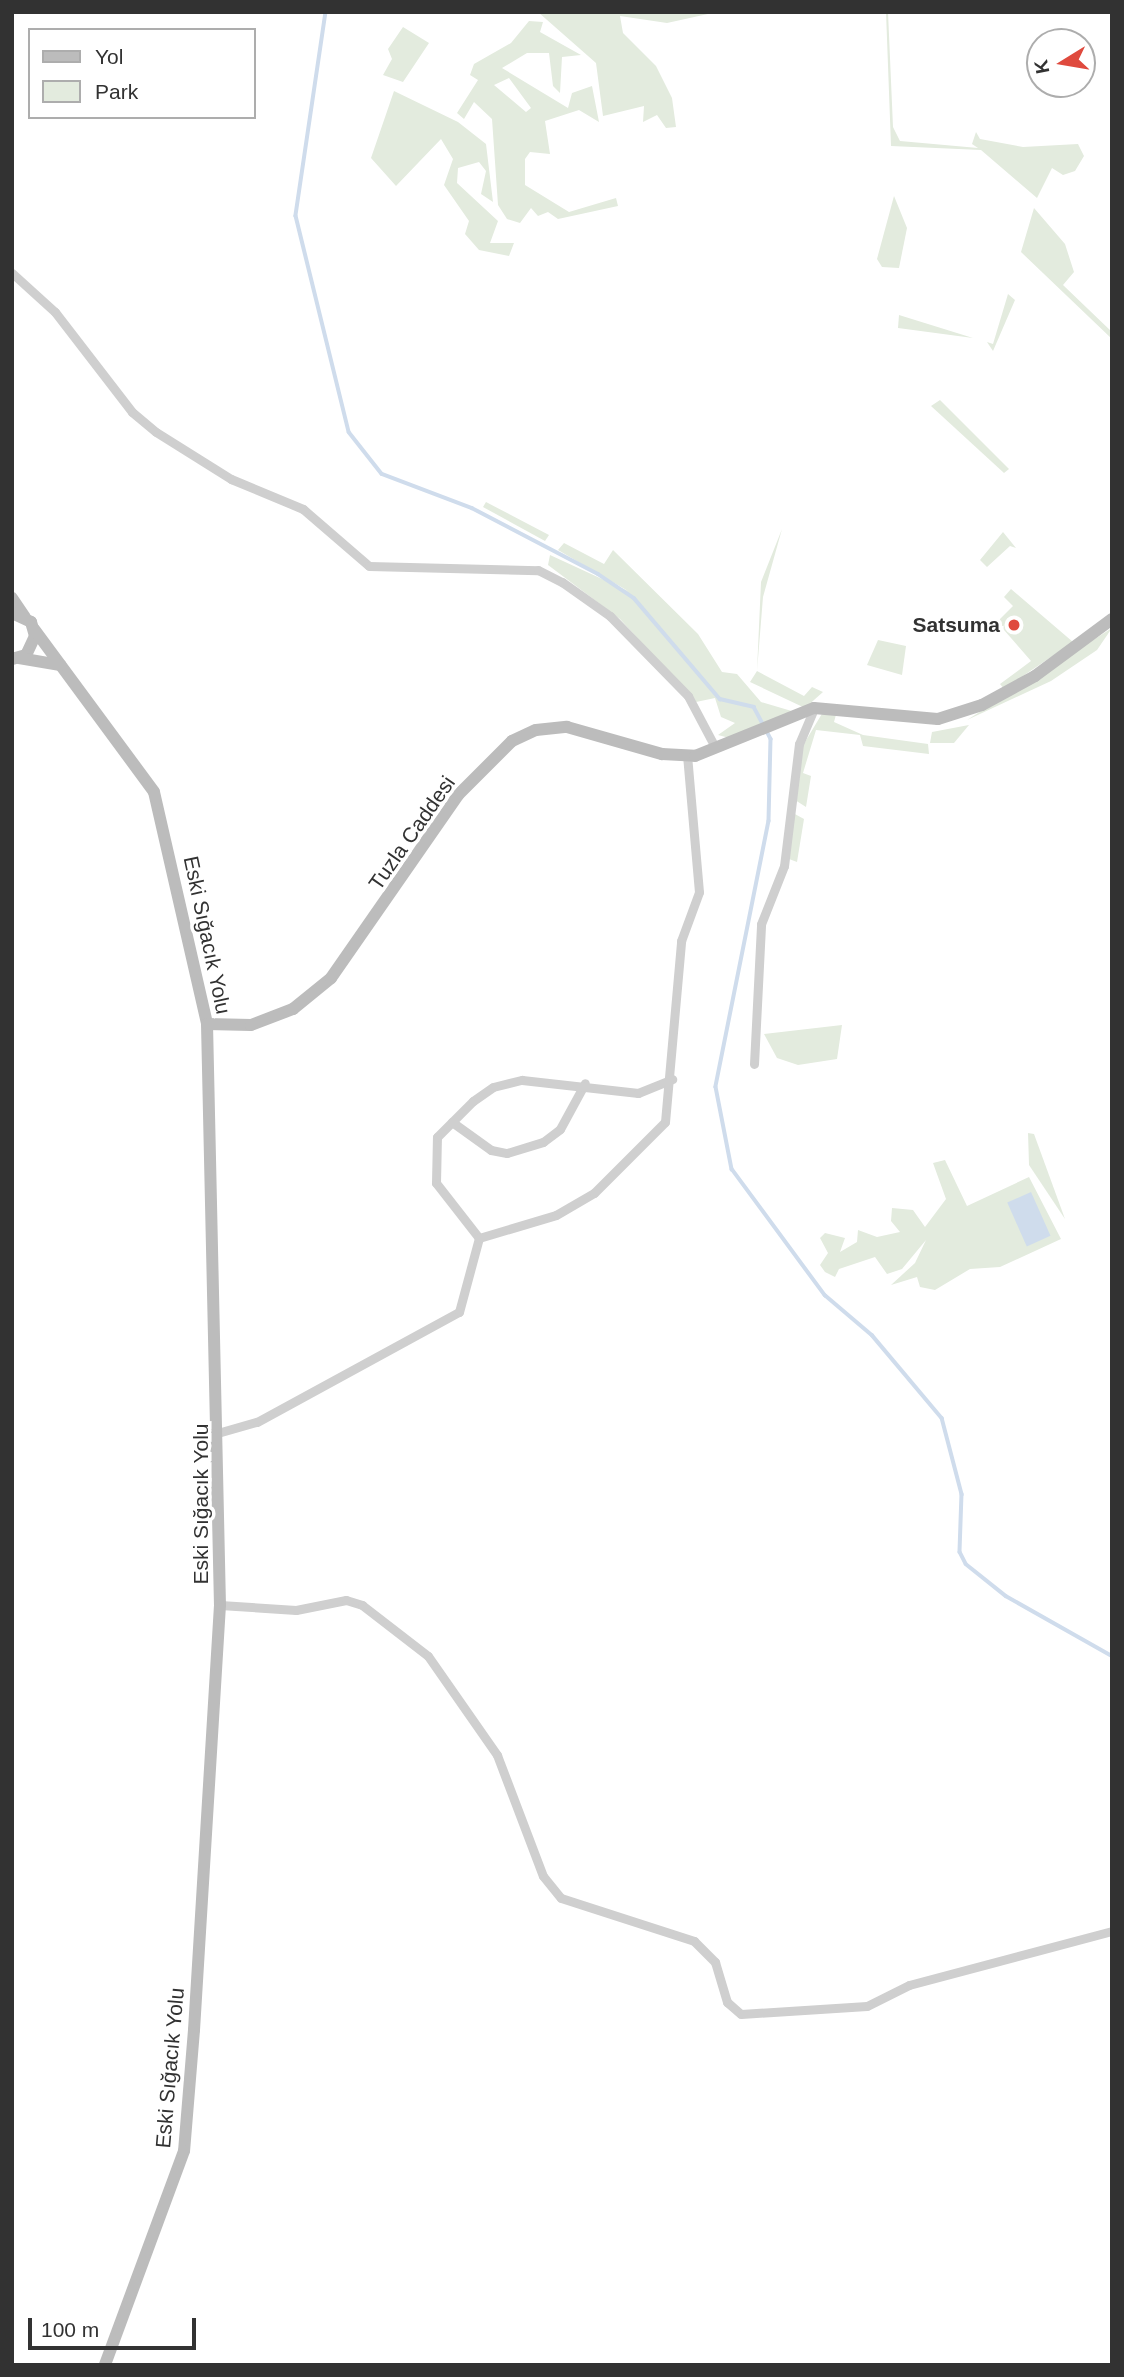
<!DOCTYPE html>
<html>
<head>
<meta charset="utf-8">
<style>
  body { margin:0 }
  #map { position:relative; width:1124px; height:2377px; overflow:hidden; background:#fff; font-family:Arial,sans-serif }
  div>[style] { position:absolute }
  .green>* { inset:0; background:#e3ebde }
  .water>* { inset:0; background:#cfdcec; transform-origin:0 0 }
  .stream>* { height:3.5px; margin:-1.75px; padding:0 1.75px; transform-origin:1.75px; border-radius:1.75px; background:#cfdcec }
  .minor>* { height:9px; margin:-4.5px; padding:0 4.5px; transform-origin:4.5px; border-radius:4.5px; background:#cfcfcf }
  .secondary>* { height:12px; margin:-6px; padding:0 6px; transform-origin:6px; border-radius:6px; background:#bcbcbc }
  .dots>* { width:19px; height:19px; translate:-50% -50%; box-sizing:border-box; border:4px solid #fff; border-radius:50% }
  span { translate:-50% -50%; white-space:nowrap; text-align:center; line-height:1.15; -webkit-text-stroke:7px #fff; paint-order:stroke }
  .poi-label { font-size:21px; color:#323232; font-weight:700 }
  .right { translate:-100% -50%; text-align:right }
  .street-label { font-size:21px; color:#323232 }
  .frame { position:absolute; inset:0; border:14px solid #323232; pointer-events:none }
  .legend { position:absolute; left:28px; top:28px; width:228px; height:91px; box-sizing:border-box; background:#fff; border:2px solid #adadad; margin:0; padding:9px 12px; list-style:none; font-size:21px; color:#323232 }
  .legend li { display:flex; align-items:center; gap:14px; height:35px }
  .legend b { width:35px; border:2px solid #adadad }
  .north { position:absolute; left:1026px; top:28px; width:70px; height:70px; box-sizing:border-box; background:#fff; border:2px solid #adadad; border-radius:50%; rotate:259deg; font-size:19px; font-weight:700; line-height:28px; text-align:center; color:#323232 }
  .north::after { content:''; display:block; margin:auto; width:24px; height:32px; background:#df4a3e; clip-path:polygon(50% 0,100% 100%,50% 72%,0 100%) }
  .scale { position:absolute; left:28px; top:2318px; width:168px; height:32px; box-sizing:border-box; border:4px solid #323232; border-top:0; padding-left:9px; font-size:21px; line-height:24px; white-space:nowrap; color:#323232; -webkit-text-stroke:5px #fff; paint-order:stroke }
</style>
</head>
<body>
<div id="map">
  <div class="green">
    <div style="clip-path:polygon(538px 12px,717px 12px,667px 23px,620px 16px,623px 33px,656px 66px,672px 98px,676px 127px,666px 128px,657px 115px,643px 122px,644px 106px,603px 116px,596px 63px)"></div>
    <div style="clip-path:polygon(886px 12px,888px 12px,893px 127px,900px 141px,978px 148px,972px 144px,976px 132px,980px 139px,1023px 147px,1078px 144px,1084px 156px,1075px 171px,1063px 175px,1052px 168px,1037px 198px,981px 150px,891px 146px)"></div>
    <div style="clip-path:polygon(evenodd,529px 21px,543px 22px,540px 32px,581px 55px,562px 57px,560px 93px,553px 86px,549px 53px,527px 53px,502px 68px,568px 108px,572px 93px,592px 86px,599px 122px,579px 110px,545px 121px,550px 154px,530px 152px,525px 159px,525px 185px,569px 212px,616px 198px,618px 206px,558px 219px,548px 212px,538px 216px,531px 208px,520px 223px,507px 219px,498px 205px,492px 119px,474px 102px,464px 119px,457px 113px,478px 80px,470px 75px,474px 64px,511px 43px,529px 21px,509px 78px,531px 108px,526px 112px,494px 85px,509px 78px)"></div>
    <div style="clip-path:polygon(403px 27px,429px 43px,403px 82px,383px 75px,392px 59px,388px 49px)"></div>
    <div style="clip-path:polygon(394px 91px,458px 122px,486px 144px,493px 202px,481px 194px,486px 171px,479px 162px,458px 168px,457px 183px,498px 221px,490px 243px,514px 243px,509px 256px,479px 250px,465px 234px,469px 221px,444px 185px,453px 159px,441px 139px,396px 186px,371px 158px)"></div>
    <div style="clip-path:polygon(894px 196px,907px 228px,899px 268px,882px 267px,877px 259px)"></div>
    <div style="clip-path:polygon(1034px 208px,1065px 244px,1074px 272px,1063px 285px,1112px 332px,1112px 339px,1021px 252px)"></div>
    <div style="clip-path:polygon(1008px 294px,1015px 300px,993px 351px,987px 342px,993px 344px)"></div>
    <div style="clip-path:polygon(899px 315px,973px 338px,898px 328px)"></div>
    <div style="clip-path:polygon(940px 400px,1009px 469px,1004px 473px,931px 406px)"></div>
    <div style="clip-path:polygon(486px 502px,549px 535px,545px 541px,483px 507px)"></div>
    <div style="clip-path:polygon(782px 529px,763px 597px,757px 671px,804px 696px,812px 687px,823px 692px,805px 708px,750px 682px,757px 671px,761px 582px)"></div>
    <div style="clip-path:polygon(1003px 532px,1016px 548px,1010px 546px,987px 567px,980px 560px)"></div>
    <div style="clip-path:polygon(564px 543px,604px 564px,613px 550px,698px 634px,722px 672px,737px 674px,761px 702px,795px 712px,733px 739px,718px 735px,735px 723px,721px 717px,715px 698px,696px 702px,620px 619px,548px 565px,550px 555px,628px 591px,558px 550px)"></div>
    <div style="clip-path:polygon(1011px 589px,1073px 642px,1004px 689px,1000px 684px,1031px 661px,997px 622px,1013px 606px,1004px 597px)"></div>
    <div style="clip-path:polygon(1112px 628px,1097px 650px,1051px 681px,967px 720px)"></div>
    <div style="clip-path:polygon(878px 640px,906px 646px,902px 675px,867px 665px)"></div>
    <div style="clip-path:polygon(837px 711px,834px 722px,863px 735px,928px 744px,929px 754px,863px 746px,860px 735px,816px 730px,803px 773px,811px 776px,806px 807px,795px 800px,802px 747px,823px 712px)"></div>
    <div style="clip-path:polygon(969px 725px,954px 743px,930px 743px,932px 732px)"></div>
    <div style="clip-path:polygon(793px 813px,804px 819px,797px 862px,789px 859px)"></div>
    <div style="clip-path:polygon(842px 1025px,837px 1059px,798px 1065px,777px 1058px,764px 1034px)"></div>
    <div style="clip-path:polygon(1028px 1133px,1034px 1134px,1065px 1219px,1029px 1165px)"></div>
    <div style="clip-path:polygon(945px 1160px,967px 1206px,1029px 1177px,1061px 1239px,1000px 1267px,970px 1269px,935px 1290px,920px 1287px,917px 1277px,891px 1285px,915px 1263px,926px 1240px,902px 1269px,887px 1274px,875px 1257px,839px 1269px,835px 1277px,825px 1272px,820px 1265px,828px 1253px,820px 1238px,825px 1233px,845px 1238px,840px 1252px,857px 1242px,858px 1230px,877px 1237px,900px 1232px,891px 1221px,892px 1208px,913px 1210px,925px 1227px,946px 1199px,933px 1163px)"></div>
  </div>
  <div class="water">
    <div style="left:1031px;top:1192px;width:48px;height:26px;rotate:66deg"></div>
  </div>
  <div class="stream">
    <div style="left:326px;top:12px;width:206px;rotate:98.4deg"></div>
    <div style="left:296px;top:216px;width:222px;rotate:76.2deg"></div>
    <div style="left:349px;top:432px;width:53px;rotate:51.8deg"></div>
    <div style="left:382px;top:474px;width:96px;rotate:20.7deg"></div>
    <div style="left:472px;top:508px;width:142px;rotate:27.6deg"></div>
    <div style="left:598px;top:574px;width:43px;rotate:33.7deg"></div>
    <div style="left:634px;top:598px;width:133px;rotate:49.6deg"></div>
    <div style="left:720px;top:699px;width:35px;rotate:13deg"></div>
    <div style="left:754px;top:707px;width:36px;rotate:62deg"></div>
    <div style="left:771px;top:739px;width:82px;rotate:91.4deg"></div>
    <div style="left:769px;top:821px;width:271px;rotate:101.3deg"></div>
    <div style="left:716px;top:1087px;width:84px;rotate:79deg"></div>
    <div style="left:732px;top:1169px;width:157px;rotate:53.6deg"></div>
    <div style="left:825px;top:1295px;width:62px;rotate:40.4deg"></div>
    <div style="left:872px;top:1335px;width:109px;rotate:49.9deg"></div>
    <div style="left:942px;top:1418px;width:79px;rotate:75.3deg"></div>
    <div style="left:962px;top:1494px;width:58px;rotate:92deg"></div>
    <div style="left:960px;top:1552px;width:13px;rotate:63deg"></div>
    <div style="left:966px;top:1564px;width:51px;rotate:38.7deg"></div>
    <div style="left:1006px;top:1596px;width:122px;rotate:29.5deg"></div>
  </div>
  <div class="minor">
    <div style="left:12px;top:273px;width:58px;rotate:42.2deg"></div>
    <div style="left:55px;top:312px;width:126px;rotate:52.4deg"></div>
    <div style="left:132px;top:412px;width:31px;rotate:40deg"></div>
    <div style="left:156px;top:432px;width:89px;rotate:32.1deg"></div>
    <div style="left:231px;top:479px;width:78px;rotate:22.6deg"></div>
    <div style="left:303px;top:509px;width:87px;rotate:40.8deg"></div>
    <div style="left:369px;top:566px;width:169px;rotate:1.4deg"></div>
    <div style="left:538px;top:570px;width:27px;rotate:27deg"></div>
    <div style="left:562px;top:582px;width:59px;rotate:35.3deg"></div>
    <div style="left:610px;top:616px;width:112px;rotate:45.7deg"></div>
    <div style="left:688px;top:696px;width:58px;rotate:62.1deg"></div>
    <div style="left:754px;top:1064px;width:140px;rotate:-87.1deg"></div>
    <div style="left:761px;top:924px;width:62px;rotate:-68.4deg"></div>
    <div style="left:784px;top:866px;width:123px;rotate:-83deg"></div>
    <div style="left:799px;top:744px;width:39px;rotate:-67deg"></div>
    <div style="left:452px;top:1122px;width:48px;rotate:35.7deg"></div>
    <div style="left:491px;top:1150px;width:16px;rotate:11deg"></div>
    <div style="left:507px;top:1153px;width:38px;rotate:-17deg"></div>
    <div style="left:543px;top:1142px;width:21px;rotate:-37deg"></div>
    <div style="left:560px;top:1129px;width:52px;rotate:-61.5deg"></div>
    <div style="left:479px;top:1238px;width:70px;rotate:-128deg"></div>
    <div style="left:436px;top:1183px;width:46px;rotate:-88.8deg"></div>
    <div style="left:437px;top:1137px;width:51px;rotate:-45deg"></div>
    <div style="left:473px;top:1101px;width:24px;rotate:-35deg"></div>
    <div style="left:493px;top:1087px;width:30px;rotate:-14deg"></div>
    <div style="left:522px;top:1080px;width:117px;rotate:6.4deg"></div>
    <div style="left:638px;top:1093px;width:37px;rotate:-22deg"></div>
    <div style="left:221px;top:1432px;width:37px;rotate:-16deg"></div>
    <div style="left:257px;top:1422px;width:230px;rotate:-28.6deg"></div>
    <div style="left:459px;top:1312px;width:77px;rotate:-74.9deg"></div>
    <div style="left:479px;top:1238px;width:80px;rotate:-16.6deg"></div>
    <div style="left:556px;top:1215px;width:44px;rotate:-30.1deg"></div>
    <div style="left:594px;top:1193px;width:100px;rotate:-45deg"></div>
    <div style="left:665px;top:1122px;width:182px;rotate:-84.9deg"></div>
    <div style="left:681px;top:941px;width:52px;rotate:-69.8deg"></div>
    <div style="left:699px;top:892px;width:137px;rotate:-95deg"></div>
    <div style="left:220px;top:1605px;width:76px;rotate:3.8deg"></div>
    <div style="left:296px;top:1610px;width:51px;rotate:-11.3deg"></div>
    <div style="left:346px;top:1600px;width:17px;rotate:17deg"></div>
    <div style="left:362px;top:1605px;width:83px;rotate:37.7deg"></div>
    <div style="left:428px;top:1656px;width:121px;rotate:55.1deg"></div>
    <div style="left:497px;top:1755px;width:129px;rotate:69.2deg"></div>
    <div style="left:543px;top:1876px;width:28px;rotate:51deg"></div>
    <div style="left:561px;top:1898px;width:140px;rotate:17.9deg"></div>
    <div style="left:694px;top:1941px;width:30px;rotate:45deg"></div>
    <div style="left:715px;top:1962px;width:42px;rotate:73.3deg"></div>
    <div style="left:727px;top:2002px;width:18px;rotate:41deg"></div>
    <div style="left:741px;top:2014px;width:126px;rotate:-3.6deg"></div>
    <div style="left:867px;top:2006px;width:47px;rotate:-26.6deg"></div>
    <div style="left:909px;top:1985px;width:210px;rotate:-14.9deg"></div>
  </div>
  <div class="secondary">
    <div style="left:12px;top:598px;width:23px;rotate:56deg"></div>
    <div style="left:12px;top:613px;width:21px;rotate:25deg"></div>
    <div style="left:31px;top:622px;width:15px;rotate:74deg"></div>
    <div style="left:35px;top:636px;width:21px;rotate:115deg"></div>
    <div style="left:26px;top:655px;width:15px;rotate:164deg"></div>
    <div style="left:34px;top:629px;width:202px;rotate:53.6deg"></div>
    <div style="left:154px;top:792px;width:238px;rotate:77.1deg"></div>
    <div style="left:207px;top:1024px;width:581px;rotate:88.72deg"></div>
    <div style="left:220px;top:1605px;width:426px;rotate:93.5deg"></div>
    <div style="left:194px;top:2030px;width:121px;rotate:94.7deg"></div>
    <div style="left:184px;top:2151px;width:228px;rotate:110.3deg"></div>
    <div style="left:19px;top:658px;width:42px;rotate:9.7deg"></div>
    <div style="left:207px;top:1024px;width:44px;rotate:1.3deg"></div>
    <div style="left:251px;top:1025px;width:45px;rotate:-20.9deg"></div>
    <div style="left:293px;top:1009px;width:49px;rotate:-39.2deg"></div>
    <div style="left:331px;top:978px;width:223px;rotate:-55.2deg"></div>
    <div style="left:458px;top:795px;width:76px;rotate:-45deg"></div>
    <div style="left:512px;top:741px;width:26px;rotate:-25deg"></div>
    <div style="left:536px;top:730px;width:31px;rotate:-6deg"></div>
    <div style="left:567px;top:727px;width:99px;rotate:15.9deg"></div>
    <div style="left:662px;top:754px;width:33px;rotate:3deg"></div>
    <div style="left:695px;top:756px;width:128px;rotate:-22deg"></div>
    <div style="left:814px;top:708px;width:124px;rotate:5.1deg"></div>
    <div style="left:938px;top:719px;width:46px;rotate:-17.7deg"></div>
    <div style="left:982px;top:705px;width:60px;rotate:-28.7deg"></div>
    <div style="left:1035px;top:676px;width:96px;rotate:-36.5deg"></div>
  </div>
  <div class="dots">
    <div style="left:1014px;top:625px;background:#df4a3e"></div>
  </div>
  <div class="poi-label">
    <span class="right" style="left:1000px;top:625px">Satsuma</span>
  </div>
  <div class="street-label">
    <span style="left:412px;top:833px;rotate:-55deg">Tuzla Caddesi</span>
    <span style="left:207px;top:935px;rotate:78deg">Eski Sığacık Yolu</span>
    <span style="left:201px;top:1504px;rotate:-90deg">Eski Sığacık Yolu</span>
    <span style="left:170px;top:2068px;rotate:-85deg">Eski Sığacık Yolu</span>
  </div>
  <div class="frame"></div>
  <ul class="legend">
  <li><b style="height:9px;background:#bcbcbc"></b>Yol</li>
  <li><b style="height:19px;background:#e3ebde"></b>Park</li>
  </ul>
  <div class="north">K</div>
  <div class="scale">100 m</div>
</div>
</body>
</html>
